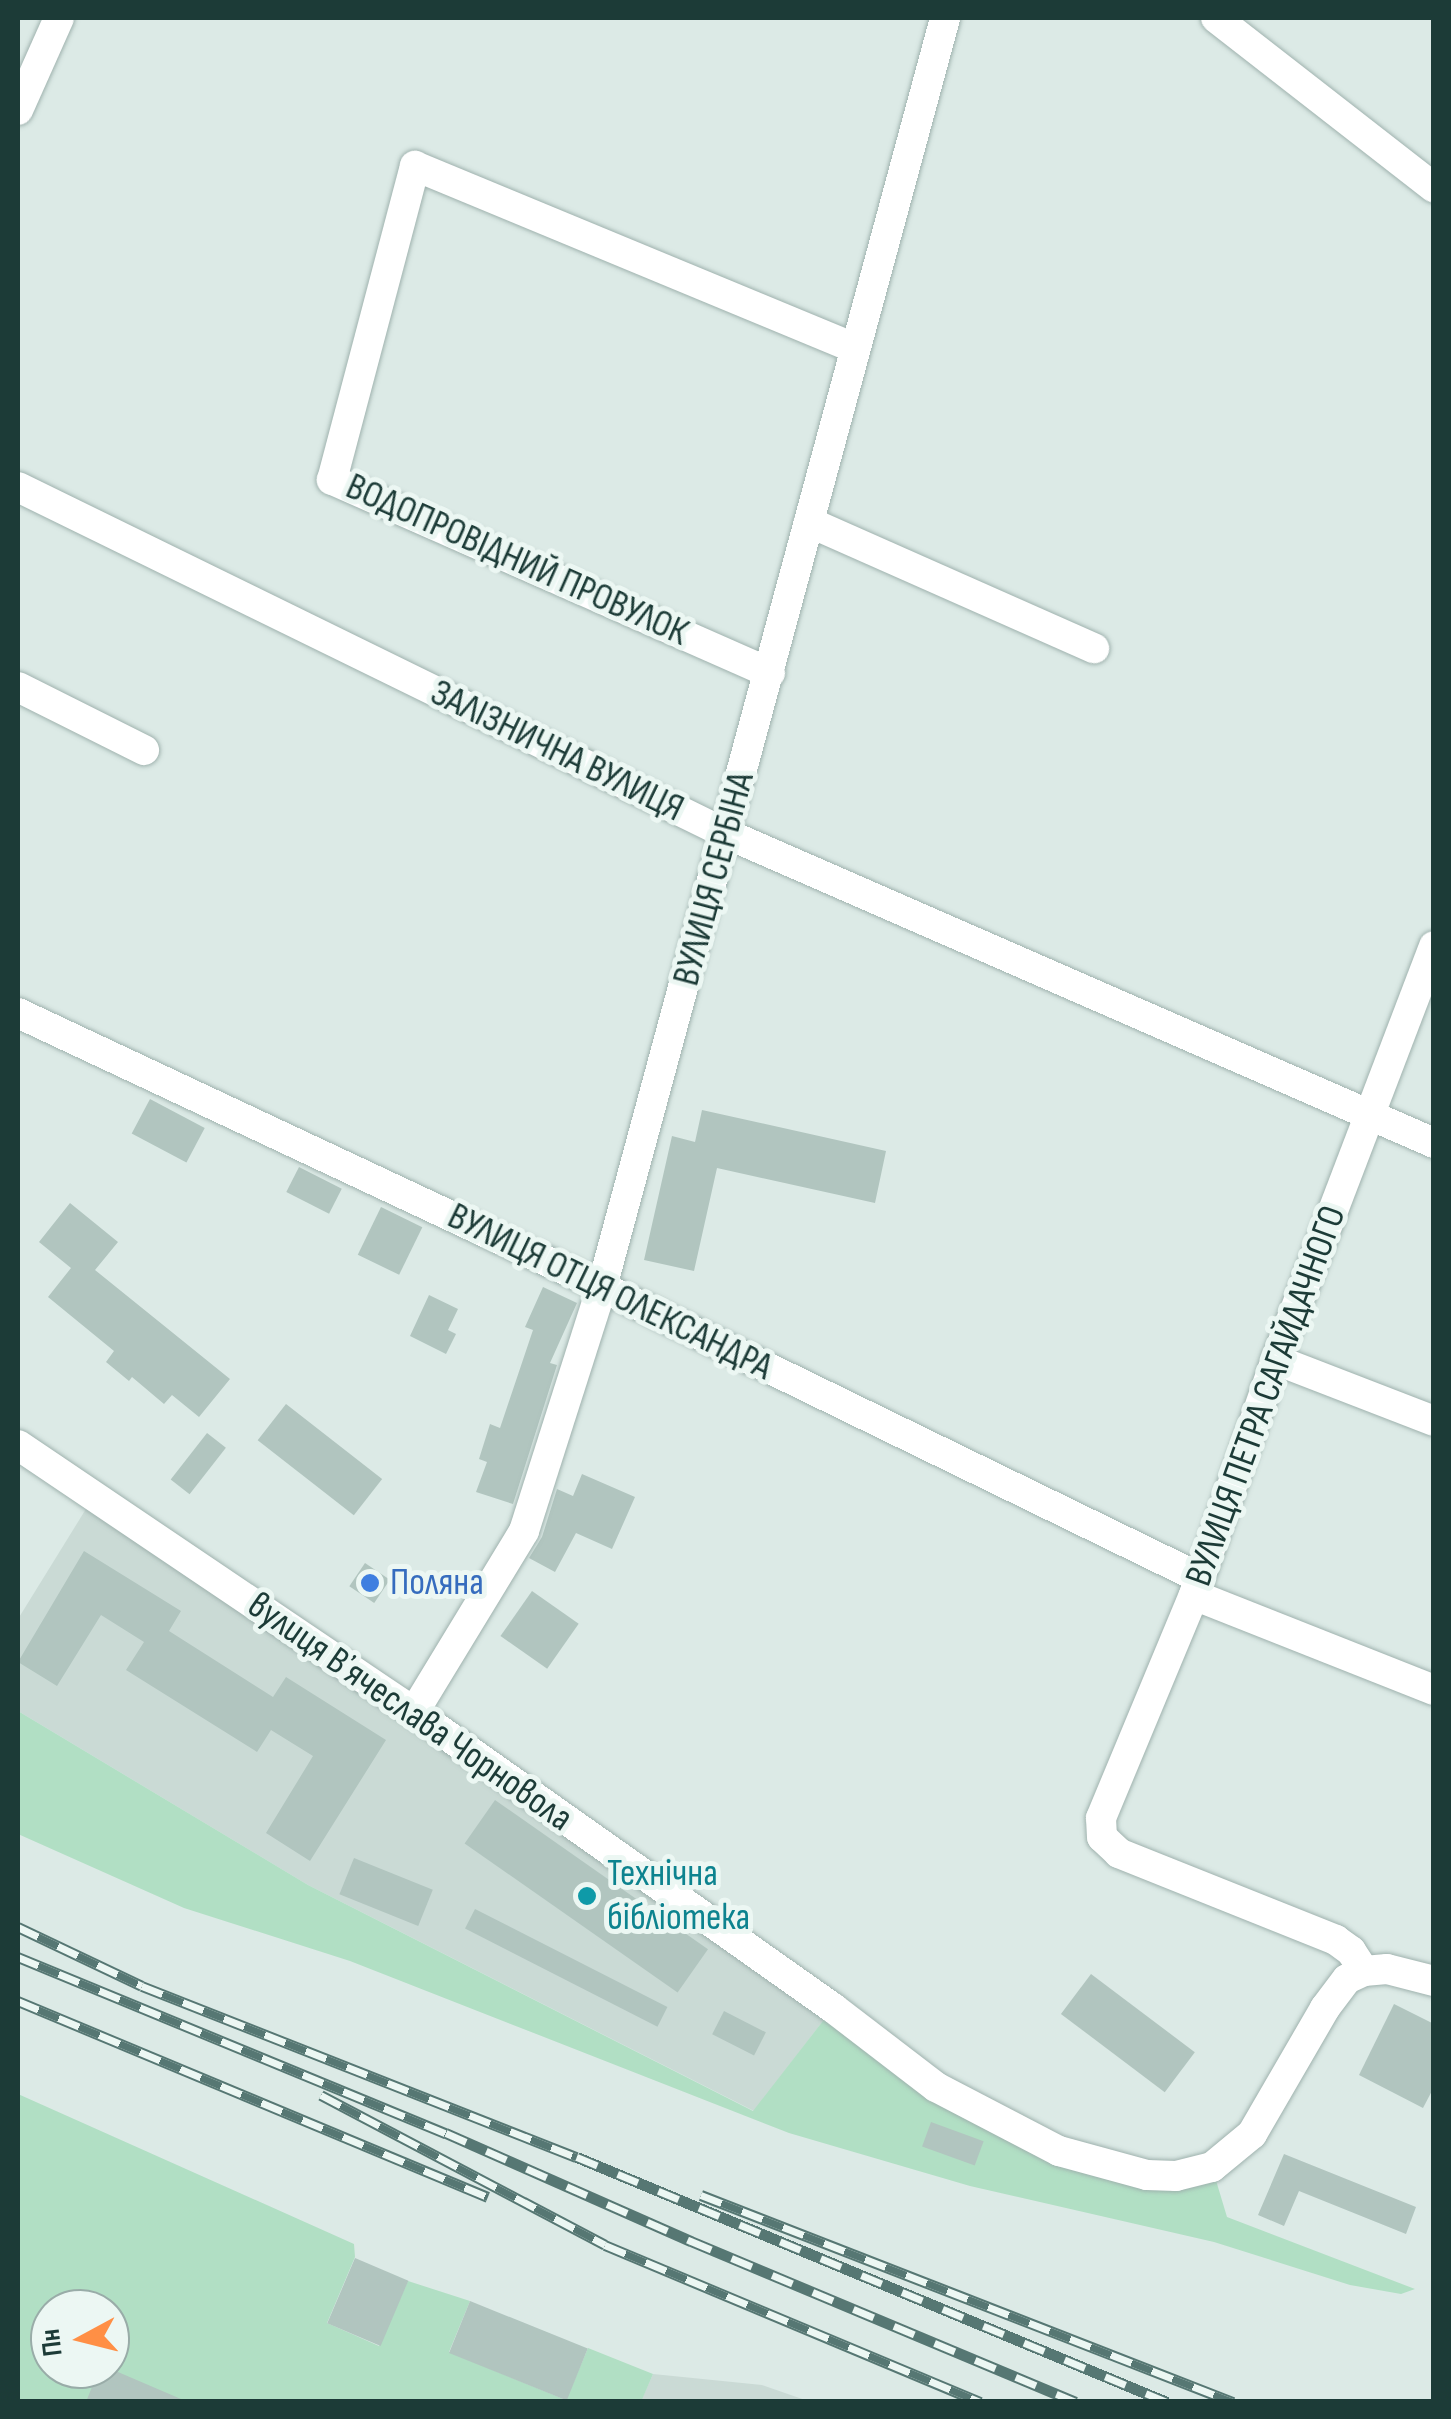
<!DOCTYPE html>
<html>
<head>
<meta charset="utf-8">
<style>
  body { margin:0 }
  #map { position:relative; width:1451px; height:2419px; overflow:hidden; background:#dceae6; font-family:"Sofia Sans Condensed",sans-serif }
  div>[style] { position:absolute }
  .built>* { inset:0; background:#cadad5 }
  .green>* { inset:0; background:#b1dfc4 }
  .building>* { inset:0; background:#b1c5bf; transform-origin:0 0 }
  .roads { filter:drop-shadow(0 0 2px #9fb2ae) drop-shadow(0 0 2px #9fb2ae) }
  .minor>* { height:30px; margin:-15px; padding:0 15px; transform-origin:15px; border-radius:15px; background:#fff }
  .tertiary>* { height:30px; margin:-15px; padding:0 15px; transform-origin:15px; border-radius:15px; background:#fff }
  .rail>* { height:11px; margin-top:-5.5px; transform-origin:0; background:repeating-linear-gradient(90deg,#ecf7f3 0 22px,#567773 0 44px); box-sizing:border-box; border-block:2px solid #567773 }
  .dots>* { width:28px; height:28px; translate:-50% -50%; box-sizing:border-box; border:5px solid #ecf7f3; border-radius:50% }
  span { translate:-50% -50%; white-space:nowrap; text-align:center; line-height:1.15; -webkit-text-stroke:10px #ecf7f3; paint-order:stroke }
  .street-label { font-size:38px; color:#1c3b37 }
  .shop-label { font-size:38px; color:#366cbe }
  .left { translate:0 -50%; text-align:left }
  .culture-label { font-size:38px; color:#0d838f }
  .frame { position:absolute; inset:0; border:20px solid #1c3b37; pointer-events:none }
  .north { position:absolute; left:30px; top:2289px; width:100px; height:100px; box-sizing:border-box; background:#ecf7f3; border:2px solid #99aca8; border-radius:50%; rotate:263deg; font-size:28px; font-weight:700; line-height:40px; text-align:center; color:#1c3b37 }
  .north::after { content:''; display:block; margin:auto; width:35px; height:45px; background:#ff8f45; clip-path:polygon(50% 0,100% 100%,50% 72%,0 100%) }
</style>
</head>
<body>
<div id="map">
  <div class="built">
    <div style="clip-path:polygon(94px 1496px,833px 2008px,754px 2111px,308px 1885px,18px 1711px,18px 1619px)"></div>
    <div style="clip-path:polygon(653px 2374px,762px 2385px,808px 2401px,641px 2401px)"></div>
  </div>
  <div class="green">
    <div style="clip-path:polygon(18px 1711px,308px 1885px,753px 2111px,833px 2008px,1059px 2151px,1212px 2167px,1227px 2217px,1415px 2289px,1401px 2294px,1350px 2285px,1214px 2242px,970px 2186px,789px 2133px,350px 1961px,184px 1908px,18px 1834px)"></div>
    <div style="clip-path:polygon(evenodd,18px 2094px,354px 2244px,355px 2257px,327px 2323px,379px 2346px,408px 2281px,470px 2301px,449px 2352px,566px 2400px,588px 2348px,653px 2374px,641px 2402px,18px 2402px,18px 2094px,50px 2309px,110px 2309px,110px 2369px,50px 2369px,50px 2309px)"></div>
  </div>
  <div class="building">
    <div style="left:150px;top:1099px;width:62px;height:39px;rotate:28deg"></div>
    <div style="clip-path:polygon(702px 1110px,886px 1151px,875px 1203px,717px 1168px,694px 1271px,644px 1260px,672px 1136px,695px 1142px)"></div>
    <div style="left:299px;top:1167px;width:48px;height:28px;rotate:27deg"></div>
    <div style="clip-path:polygon(70px 1203px,118px 1242px,95px 1270px,230px 1379px,199px 1417px,172px 1395px,164px 1404px,132px 1377px,129px 1381px,106px 1362px,114px 1351px,48px 1297px,71px 1268px,39px 1242px)"></div>
    <div style="left:381px;top:1207px;width:46px;height:53px;rotate:26deg"></div>
    <div style="clip-path:polygon(543px 1287px,577px 1303px,550px 1363px,557px 1365px,513px 1504px,476px 1492px,487px 1462px,479px 1459px,490px 1424px,500px 1428px,533px 1330px,525px 1327px)"></div>
    <div style="clip-path:polygon(429px 1295px,458px 1309px,448px 1330px,456px 1334px,446px 1354px,410px 1336px)"></div>
    <div style="left:286px;top:1404px;width:122px;height:46px;rotate:38deg"></div>
    <div style="left:207px;top:1433px;width:24px;height:59px;rotate:38deg"></div>
    <div style="clip-path:polygon(582px 1474px,635px 1497px,612px 1549px,576px 1533px,555px 1572px,529px 1558px,542px 1537px,557px 1489px,573px 1496px)"></div>
    <div style="clip-path:polygon(84px 1551px,181px 1611px,169px 1631px,273px 1697px,286px 1677px,386px 1740px,310px 1861px,266px 1833px,313px 1756px,271px 1730px,257px 1752px,126px 1670px,144px 1642px,101px 1615px,57px 1686px,18px 1662px)"></div>
    <div style="left:365px;top:1563px;width:30px;height:28px;rotate:34deg"></div>
    <div style="left:532px;top:1591px;width:57px;height:55px;rotate:35deg"></div>
    <div style="left:495px;top:1800px;width:260px;height:53px;rotate:35deg"></div>
    <div style="left:354px;top:1858px;width:85px;height:39px;rotate:22deg"></div>
    <div style="left:475px;top:1909px;width:216px;height:22px;rotate:27deg"></div>
    <div style="left:1091px;top:1974px;width:130px;height:50px;rotate:37deg"></div>
    <div style="clip-path:polygon(1394px 2004px,1434px 2024px,1434px 2087px,1423px 2108px,1359px 2075px)"></div>
    <div style="left:724px;top:2011px;width:47px;height:26px;rotate:27deg"></div>
    <div style="left:931px;top:2122px;width:56px;height:26px;rotate:20deg"></div>
    <div style="clip-path:polygon(1284px 2154px,1416px 2207px,1406px 2234px,1299px 2191px,1284px 2226px,1258px 2215px)"></div>
    <div style="left:355px;top:2258px;width:58px;height:71px;rotate:23deg"></div>
    <div style="left:470px;top:2301px;width:127px;height:56px;rotate:22deg"></div>
    <div style="clip-path:polygon(99px 2369px,111px 2369px,188px 2402px,86px 2402px)"></div>
  </div>
  <div class="roads">
    <div class="minor">
      <div style="left:18px;top:110px;width:101px;rotate:-66deg"></div>
      <div style="left:18px;top:487px;width:789px;rotate:26.08deg"></div>
      <div style="left:727px;top:834px;width:772px;rotate:23.61deg"></div>
      <div style="left:809px;top:522px;width:312px;rotate:23.9deg"></div>
      <div style="left:770px;top:673px;width:479px;rotate:-156.2deg"></div>
      <div style="left:332px;top:480px;width:325px;rotate:-75.2deg"></div>
      <div style="left:415px;top:166px;width:474px;rotate:22.5deg"></div>
      <div style="left:18px;top:687px;width:141px;rotate:26.6deg"></div>
      <div style="left:18px;top:1013px;width:645px;rotate:25.13deg"></div>
      <div style="left:602px;top:1287px;width:665px;rotate:25.95deg"></div>
      <div style="left:1276px;top:1360px;width:169px;rotate:21.1deg"></div>
      <div style="left:1194px;top:1595px;width:258px;rotate:21.6deg"></div>
      <div style="left:414px;top:1712px;width:212px;rotate:-58.7deg"></div>
      <div style="left:524px;top:1531px;width:256px;rotate:-72.3deg"></div>
      <div style="left:602px;top:1287px;width:1315px;rotate:-74.87deg"></div>
      <div style="left:1364px;top:1971px;width:24px;rotate:-123deg"></div>
      <div style="left:1351px;top:1951px;width:19px;rotate:-144deg"></div>
      <div style="left:1336px;top:1940px;width:234px;rotate:-158.2deg"></div>
      <div style="left:1119px;top:1853px;width:23px;rotate:-137deg"></div>
      <div style="left:1102px;top:1837px;width:19px;rotate:-93deg"></div>
      <div style="left:1101px;top:1818px;width:242px;rotate:-67.4deg"></div>
      <div style="left:1194px;top:1595px;width:249px;rotate:-70.8deg"></div>
      <div style="left:1276px;top:1360px;width:443px;rotate:-69.1deg"></div>
    </div>
    <div class="tertiary">
      <div style="left:1216px;top:18px;width:276px;rotate:37.9deg"></div>
      <div style="left:18px;top:1445px;width:478px;rotate:34deg"></div>
      <div style="left:414px;top:1712px;width:513px;rotate:35.24deg"></div>
      <div style="left:833px;top:2008px;width:130px;rotate:37.5deg"></div>
      <div style="left:936px;top:2087px;width:139px;rotate:27.5deg"></div>
      <div style="left:1059px;top:2151px;width:91px;rotate:15.3deg"></div>
      <div style="left:1147px;top:2175px;width:29px;rotate:2deg"></div>
      <div style="left:1176px;top:2176px;width:37px;rotate:-14deg"></div>
      <div style="left:1212px;top:2167px;width:52px;rotate:-39.5deg"></div>
      <div style="left:1252px;top:2134px;width:146px;rotate:-59.9deg"></div>
      <div style="left:1325px;top:2008px;width:36px;rotate:-53deg"></div>
      <div style="left:1347px;top:1979px;width:19px;rotate:-25deg"></div>
      <div style="left:1364px;top:1971px;width:23px;rotate:-5deg"></div>
      <div style="left:1387px;top:1969px;width:49px;rotate:14.3deg"></div>
    </div>
  </div>
  <div class="rail">
    <div style="left:18px;top:1927px;width:137px;rotate:25.4deg"></div>
    <div style="left:142px;top:1986px;width:467px;rotate:21.5deg"></div>
    <div style="left:577px;top:2157px;width:639px;rotate:22.55deg"></div>
    <div style="left:18px;top:1957px;width:463px;rotate:22.4deg"></div>
    <div style="left:446px;top:2133px;width:268px;rotate:23.8deg"></div>
    <div style="left:691px;top:2241px;width:417px;rotate:22.7deg"></div>
    <div style="left:18px;top:2001px;width:509px;rotate:22.64deg"></div>
    <div style="left:321px;top:2095px;width:321px;rotate:27.8deg"></div>
    <div style="left:605px;top:2245px;width:407px;rotate:22.7deg"></div>
    <div style="left:701px;top:2195px;width:571px;rotate:21.26deg"></div>
  </div>
  <div class="dots">
    <div style="left:370px;top:1583px;background:#3f7fe0"></div>
    <div style="left:587px;top:1896px;background:#0f9aa8"></div>
  </div>
  <div class="street-label">
    <span style="left:517px;top:560px;rotate:24deg">ВОДОПРОВІДНИЙ ПРОВУЛОК</span>
    <span style="left:557px;top:751px;rotate:26deg">ЗАЛІЗНИЧНА ВУЛИЦЯ</span>
    <span style="left:714px;top:879px;rotate:-75deg">ВУЛИЦЯ СЕРБІНА</span>
    <span style="left:610px;top:1292px;rotate:26deg">ВУЛИЦЯ ОТЦЯ ОЛЕКСАНДРА</span>
    <span style="left:1266px;top:1396px;rotate:-70deg">ВУЛИЦЯ ПЕТРА САГАЙДАЧНОГО</span>
    <span style="left:410px;top:1712px;rotate:35deg">вулиця Вʼячеслава Чорновола</span>
  </div>
  <div class="shop-label">
    <span class="left" style="left:390px;top:1583px">Поляна</span>
  </div>
  <div class="culture-label">
    <span class="left" style="left:607px;top:1896px">Технічна<br>бібліотека</span>
  </div>
  <div class="frame"></div>
  <div class="north">Пн</div>
</div>
</body>
</html>
